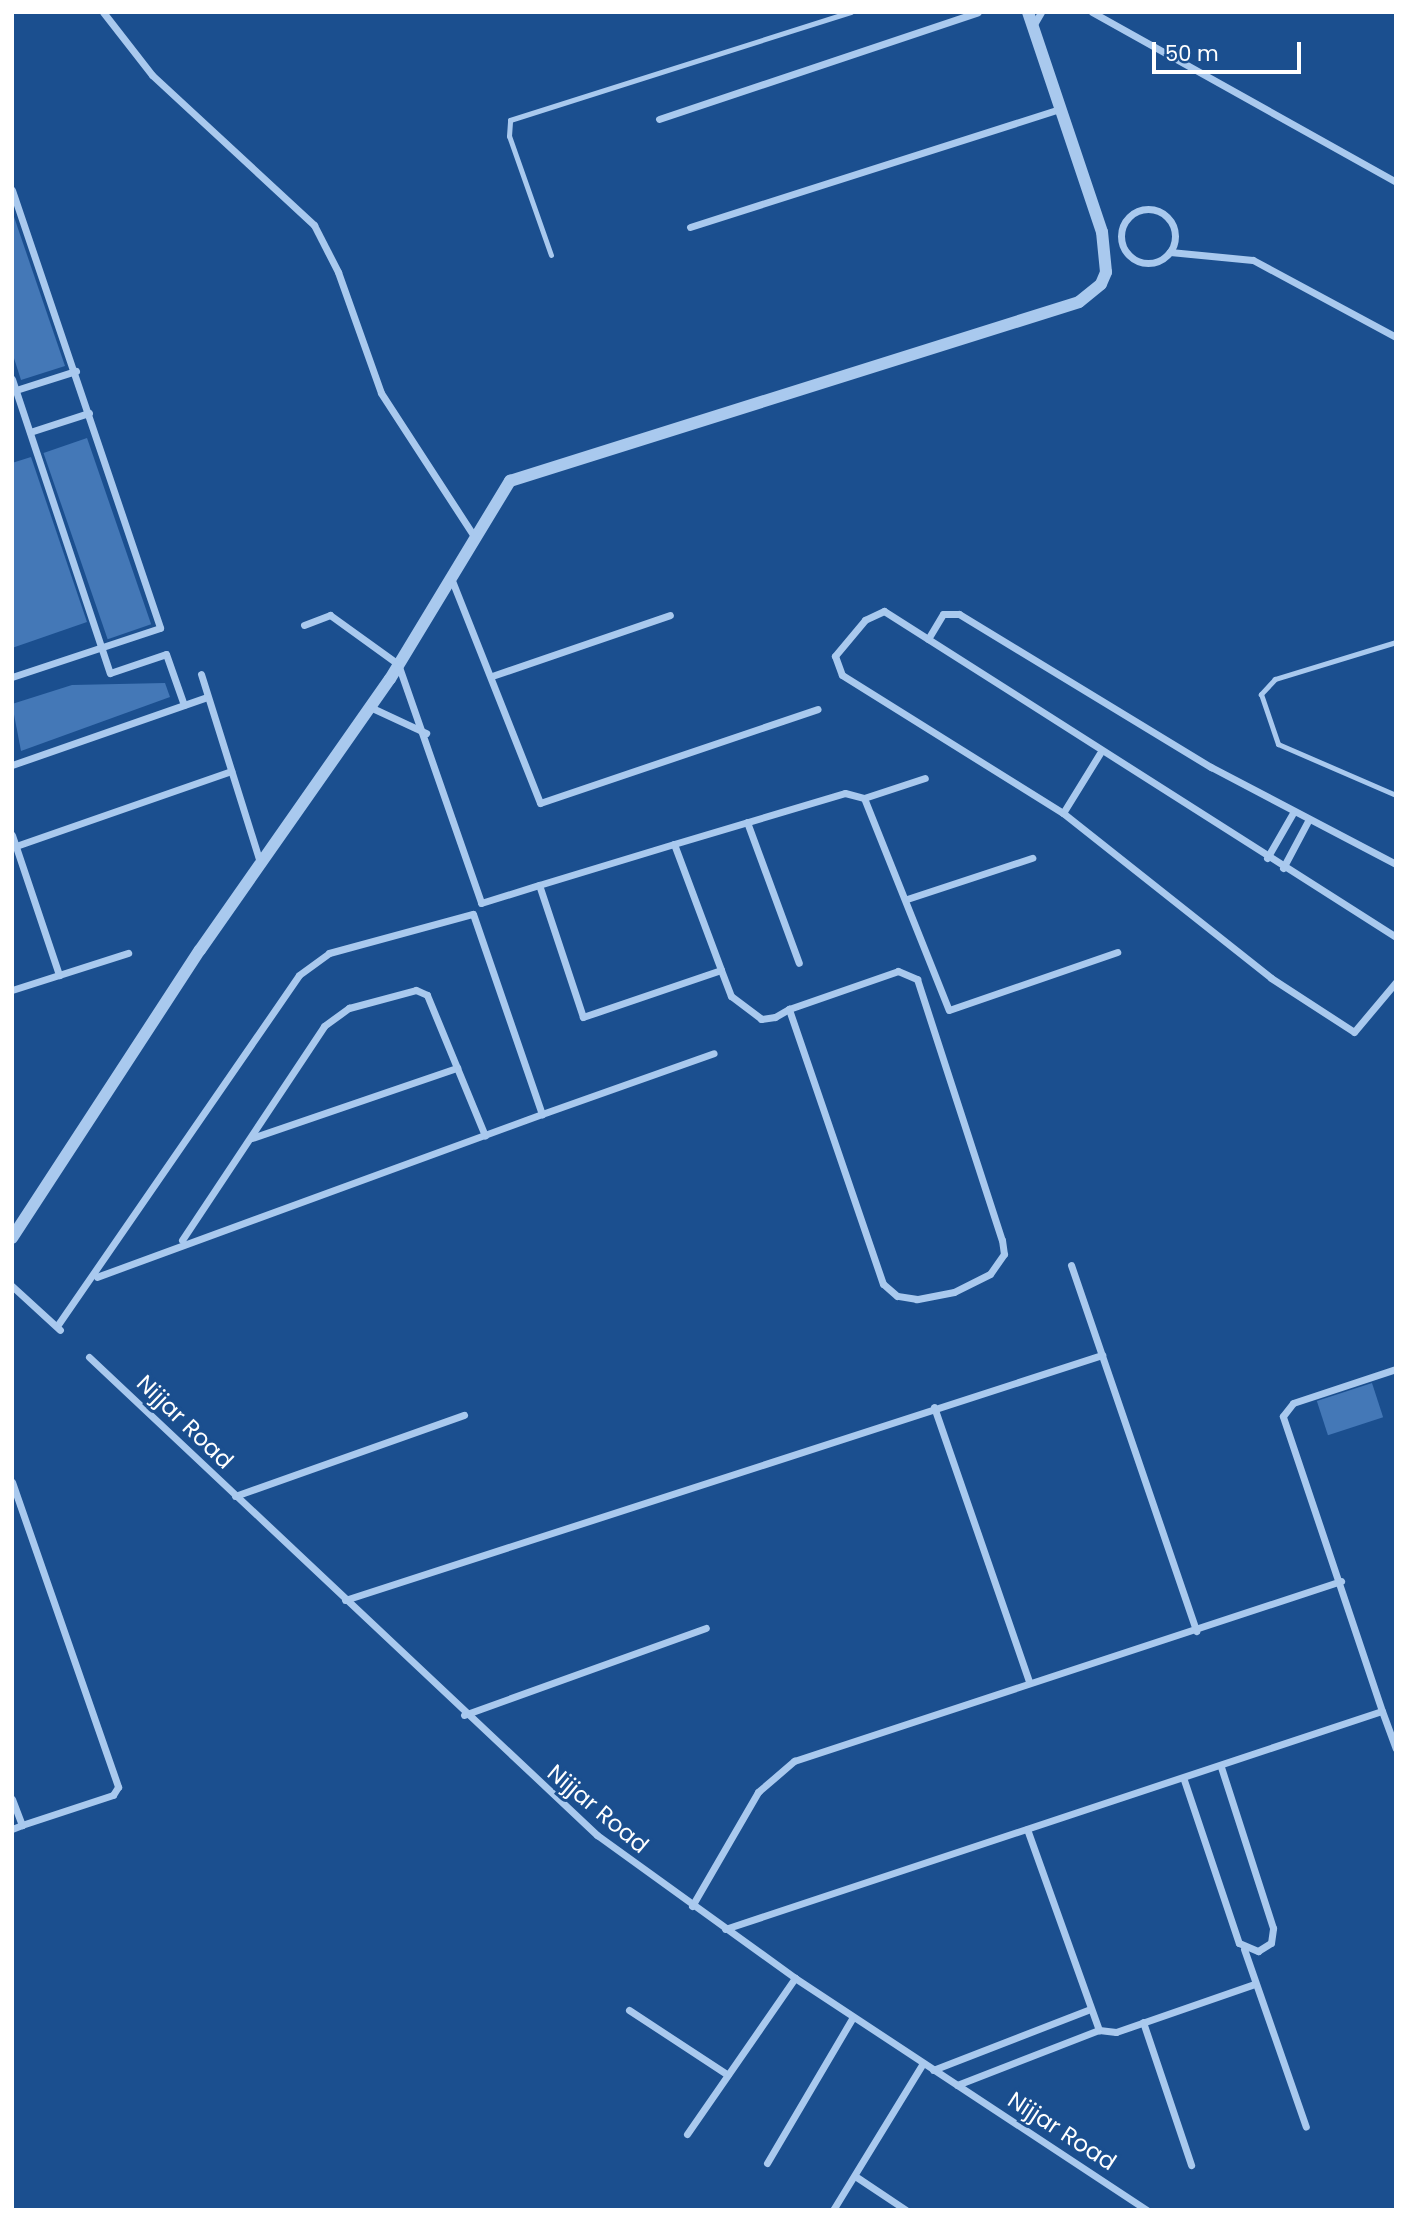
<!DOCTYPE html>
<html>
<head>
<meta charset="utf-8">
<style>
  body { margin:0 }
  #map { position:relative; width:1408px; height:2222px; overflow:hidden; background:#1b4f8f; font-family:Poppins,sans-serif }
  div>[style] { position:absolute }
  .building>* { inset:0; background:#4478b7; transform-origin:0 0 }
  .service>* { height:5px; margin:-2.5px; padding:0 2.5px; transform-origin:2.5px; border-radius:2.5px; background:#a9c9ee }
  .minor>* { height:7px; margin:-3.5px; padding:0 3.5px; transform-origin:3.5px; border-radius:3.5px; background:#a9c9ee }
  .minor>.ring { margin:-3.5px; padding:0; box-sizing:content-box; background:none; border:7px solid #a9c9ee; border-radius:50% }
  .tertiary>* { height:12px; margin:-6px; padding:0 6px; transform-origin:6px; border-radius:6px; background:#a9c9ee }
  span { translate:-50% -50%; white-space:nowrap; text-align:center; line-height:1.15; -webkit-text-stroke:6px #1b4f8f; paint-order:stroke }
  .street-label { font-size:23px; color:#fff }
  .frame { position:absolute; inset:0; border:14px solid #fff; pointer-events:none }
  .scale { position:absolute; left:1152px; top:42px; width:149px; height:32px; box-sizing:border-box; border:4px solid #fff; border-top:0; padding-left:9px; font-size:21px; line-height:24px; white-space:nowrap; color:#fff; -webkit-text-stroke:5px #1b4f8f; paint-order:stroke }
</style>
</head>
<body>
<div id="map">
  <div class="building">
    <div style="clip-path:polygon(12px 211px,65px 366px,21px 380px,12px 352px)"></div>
    <div style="left:87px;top:438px;width:197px;height:46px;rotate:71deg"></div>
    <div style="clip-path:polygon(31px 457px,87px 622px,12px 648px,12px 463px)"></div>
    <div style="clip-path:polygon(165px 683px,170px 697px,21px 751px,12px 704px,72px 685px)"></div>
    <div style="left:1372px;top:1383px;width:36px;height:58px;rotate:72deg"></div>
  </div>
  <div class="service">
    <div style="left:551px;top:255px;width:126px;rotate:-109.4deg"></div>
    <div style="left:509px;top:136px;width:16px;rotate:-86deg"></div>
    <div style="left:510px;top:120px;width:358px;rotate:-17.6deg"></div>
    <div style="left:1396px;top:642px;width:127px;rotate:163deg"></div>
    <div style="left:1275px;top:679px;width:21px;rotate:133deg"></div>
    <div style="left:1261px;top:694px;width:53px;rotate:71.2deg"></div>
    <div style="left:1278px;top:744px;width:129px;rotate:23.4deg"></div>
  </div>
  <div class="minor">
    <div style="left:103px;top:12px;width:80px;rotate:52.1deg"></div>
    <div style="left:152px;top:75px;width:221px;rotate:42.8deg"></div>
    <div style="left:314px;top:225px;width:53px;rotate:62.9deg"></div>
    <div style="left:338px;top:272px;width:128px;rotate:70.4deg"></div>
    <div style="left:381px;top:393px;width:171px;rotate:57deg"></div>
    <div style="left:1092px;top:12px;width:348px;rotate:29.2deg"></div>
    <div style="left:1033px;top:26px;width:16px;rotate:-60deg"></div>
    <div style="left:659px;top:119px;width:336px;rotate:-18.5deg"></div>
    <div style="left:12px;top:190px;width:462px;rotate:71.3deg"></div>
    <div style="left:160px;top:628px;width:156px;rotate:161.7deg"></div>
    <div class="ring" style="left:1121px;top:209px;width:47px;height:47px"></div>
    <div style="left:690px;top:227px;width:388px;rotate:-17.7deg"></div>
    <div style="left:1170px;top:252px;width:83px;rotate:5.5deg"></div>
    <div style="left:1253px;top:260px;width:162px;rotate:28.3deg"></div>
    <div style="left:12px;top:379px;width:310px;rotate:71.6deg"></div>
    <div style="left:110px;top:673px;width:59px;rotate:-18.7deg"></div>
    <div style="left:166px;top:654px;width:54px;rotate:70.6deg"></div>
    <div style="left:16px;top:390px;width:63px;rotate:-17.6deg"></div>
    <div style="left:30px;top:432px;width:62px;rotate:-17.9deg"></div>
    <div style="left:451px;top:578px;width:242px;rotate:68.4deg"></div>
    <div style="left:540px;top:803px;width:293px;rotate:-18.7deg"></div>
    <div style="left:304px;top:625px;width:28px;rotate:-21deg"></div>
    <div style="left:330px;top:615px;width:84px;rotate:35.8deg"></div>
    <div style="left:398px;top:664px;width:253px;rotate:70.8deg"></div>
    <div style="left:481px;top:903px;width:61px;rotate:-17.2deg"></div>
    <div style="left:539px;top:885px;width:141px;rotate:-16.9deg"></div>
    <div style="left:674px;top:844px;width:134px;rotate:69.5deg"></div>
    <div style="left:721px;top:970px;width:146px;rotate:161.2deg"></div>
    <div style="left:583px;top:1017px;width:139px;rotate:-108.4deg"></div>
    <div style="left:928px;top:639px;width:29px;rotate:-59deg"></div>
    <div style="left:943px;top:614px;width:16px"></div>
    <div style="left:959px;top:614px;width:295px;rotate:31.3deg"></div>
    <div style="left:1211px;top:767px;width:209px;rotate:27.7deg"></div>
    <div style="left:201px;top:674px;width:197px;rotate:72.6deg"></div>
    <div style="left:492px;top:676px;width:188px;rotate:-18.9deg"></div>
    <div style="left:370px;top:707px;width:62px;rotate:24.9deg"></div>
    <div style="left:12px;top:765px;width:207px;rotate:-19.2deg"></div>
    <div style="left:864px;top:798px;width:64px;rotate:-18.2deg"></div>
    <div style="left:1063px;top:813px;width:70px;rotate:-58.3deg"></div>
    <div style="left:747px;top:822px;width:150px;rotate:69.8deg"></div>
    <div style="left:12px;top:835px;width:148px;rotate:71.4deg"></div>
    <div style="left:674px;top:844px;width:178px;rotate:-16.6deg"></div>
    <div style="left:845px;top:793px;width:20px;rotate:15deg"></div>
    <div style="left:864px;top:798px;width:228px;rotate:68.2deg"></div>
    <div style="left:949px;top:1010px;width:178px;rotate:-19deg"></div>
    <div style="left:16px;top:846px;width:228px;rotate:-19.2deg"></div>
    <div style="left:1267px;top:858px;width:54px;rotate:-60.1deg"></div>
    <div style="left:1283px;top:868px;width:55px;rotate:-62deg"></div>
    <div style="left:907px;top:899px;width:132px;rotate:-18.2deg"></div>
    <div style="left:1396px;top:937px;width:607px;rotate:-147.51deg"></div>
    <div style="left:884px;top:611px;width:21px;rotate:155deg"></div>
    <div style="left:865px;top:620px;width:47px;rotate:129.8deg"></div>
    <div style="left:835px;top:656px;width:20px;rotate:70deg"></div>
    <div style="left:842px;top:675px;width:261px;rotate:32deg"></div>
    <div style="left:1063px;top:813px;width:265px;rotate:38.4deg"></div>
    <div style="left:1271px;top:978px;width:99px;rotate:33deg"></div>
    <div style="left:1354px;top:1032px;width:65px;rotate:-50deg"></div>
    <div style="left:721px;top:970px;width:28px;rotate:69deg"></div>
    <div style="left:731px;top:996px;width:38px;rotate:37deg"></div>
    <div style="left:761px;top:1019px;width:14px;rotate:-8deg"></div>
    <div style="left:775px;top:1017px;width:16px;rotate:-30deg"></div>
    <div style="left:789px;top:1009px;width:115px;rotate:-19.2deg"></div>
    <div style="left:898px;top:971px;width:21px;rotate:23deg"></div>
    <div style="left:917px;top:979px;width:274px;rotate:72deg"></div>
    <div style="left:1002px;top:1240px;width:14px;rotate:82deg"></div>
    <div style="left:1004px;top:1254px;width:24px;rotate:125deg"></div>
    <div style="left:990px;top:1274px;width:40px;rotate:153.4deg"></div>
    <div style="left:954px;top:1292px;width:38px;rotate:169deg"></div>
    <div style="left:917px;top:1299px;width:20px;rotate:-171deg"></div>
    <div style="left:897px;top:1296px;width:18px;rotate:-139deg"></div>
    <div style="left:883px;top:1284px;width:291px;rotate:-108.9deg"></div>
    <div style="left:12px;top:990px;width:122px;rotate:-17.7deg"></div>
    <div style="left:542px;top:1114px;width:182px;rotate:-19.5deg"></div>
    <div style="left:252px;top:1138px;width:217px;rotate:-18.9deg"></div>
    <div style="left:182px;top:1240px;width:257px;rotate:-56.4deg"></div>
    <div style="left:324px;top:1026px;width:31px;rotate:-36deg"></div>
    <div style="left:349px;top:1008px;width:69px;rotate:-15deg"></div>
    <div style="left:416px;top:990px;width:12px;rotate:24deg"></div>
    <div style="left:427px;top:995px;width:152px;rotate:67.6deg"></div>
    <div style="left:1071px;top:1265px;width:387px;rotate:71.1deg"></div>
    <div style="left:12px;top:1286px;width:65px;rotate:42.5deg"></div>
    <div style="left:57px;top:1326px;width:426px;rotate:-55.4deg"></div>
    <div style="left:299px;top:975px;width:37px;rotate:-36deg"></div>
    <div style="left:329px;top:953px;width:149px;rotate:-15.2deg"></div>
    <div style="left:473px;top:914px;width:212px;rotate:71deg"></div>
    <div style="left:542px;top:1114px;width:474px;rotate:159.9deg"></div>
    <div style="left:89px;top:1357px;width:698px;rotate:43.26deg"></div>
    <div style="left:597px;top:1835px;width:244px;rotate:35.8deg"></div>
    <div style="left:795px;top:1978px;width:422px;rotate:33.4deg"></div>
    <div style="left:934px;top:1407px;width:290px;rotate:70.9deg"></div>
    <div style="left:12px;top:1482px;width:323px;rotate:70.8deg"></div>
    <div style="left:118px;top:1787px;width:9px;rotate:122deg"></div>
    <div style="left:113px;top:1795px;width:96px;rotate:161.8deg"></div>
    <div style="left:235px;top:1496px;width:243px;rotate:-19.5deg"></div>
    <div style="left:345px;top:1600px;width:796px;rotate:-17.93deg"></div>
    <div style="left:1382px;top:1711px;width:40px;rotate:69.8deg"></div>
    <div style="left:464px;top:1715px;width:257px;rotate:-19.8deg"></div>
    <div style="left:1184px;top:1780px;width:172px;rotate:71.4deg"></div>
    <div style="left:1239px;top:1943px;width:21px;rotate:23deg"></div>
    <div style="left:1258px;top:1951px;width:15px;rotate:-32deg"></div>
    <div style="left:1271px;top:1943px;width:15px;rotate:-82deg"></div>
    <div style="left:1273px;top:1928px;width:169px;rotate:-107.9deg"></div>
    <div style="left:12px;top:1799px;width:28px;rotate:69deg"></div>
    <div style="left:22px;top:1825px;width:11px;rotate:158deg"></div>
    <div style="left:1027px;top:1829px;width:214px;rotate:70.3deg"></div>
    <div style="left:1099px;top:2030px;width:17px;rotate:7deg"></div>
    <div style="left:1116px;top:2032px;width:147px;rotate:-19.1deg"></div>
    <div style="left:692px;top:1906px;width:132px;rotate:-59.9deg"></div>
    <div style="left:758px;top:1792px;width:48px;rotate:-40.7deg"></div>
    <div style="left:794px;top:1761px;width:576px;rotate:-18.21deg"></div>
    <div style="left:725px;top:1929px;width:692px;rotate:-18.36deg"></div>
    <div style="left:1382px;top:1711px;width:311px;rotate:-108.6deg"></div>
    <div style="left:1283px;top:1416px;width:16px;rotate:-52deg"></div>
    <div style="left:1293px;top:1403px;width:108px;rotate:-18.3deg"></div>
    <div style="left:1244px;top:1949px;width:188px;rotate:70.8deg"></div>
    <div style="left:629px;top:2010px;width:118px;rotate:33.3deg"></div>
    <div style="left:1143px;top:2022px;width:151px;rotate:71.4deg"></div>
    <div style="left:933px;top:2070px;width:166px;rotate:-21.2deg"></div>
    <div style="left:957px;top:2085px;width:152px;rotate:-21.2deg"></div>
    <div style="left:687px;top:2134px;width:190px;rotate:-55.3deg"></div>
    <div style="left:767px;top:2163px;width:169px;rotate:-59.5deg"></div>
    <div style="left:855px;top:2176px;width:61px;rotate:33.7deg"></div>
    <div style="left:833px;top:2210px;width:172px;rotate:-58.5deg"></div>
  </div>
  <div class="tertiary">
    <div style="left:12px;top:1238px;width:344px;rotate:-56.9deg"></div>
    <div style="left:200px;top:950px;width:331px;rotate:-55deg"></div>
    <div style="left:390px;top:679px;width:232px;rotate:-58.8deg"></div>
    <div style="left:510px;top:481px;width:596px;rotate:-17.46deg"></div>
    <div style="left:1079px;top:302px;width:28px;rotate:-39deg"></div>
    <div style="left:1101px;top:284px;width:13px;rotate:-67deg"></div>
    <div style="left:1106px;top:272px;width:40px;rotate:-95.7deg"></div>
    <div style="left:1102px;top:232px;width:232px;rotate:-108.6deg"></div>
  </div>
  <div class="street-label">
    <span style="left:185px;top:1422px;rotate:44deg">Nijjar Road</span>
    <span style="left:598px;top:1809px;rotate:40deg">Nijjar Road</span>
    <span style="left:1062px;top:2131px;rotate:33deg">Nijjar Road</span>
  </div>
  <div class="frame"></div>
  <div class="scale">50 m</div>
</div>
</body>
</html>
